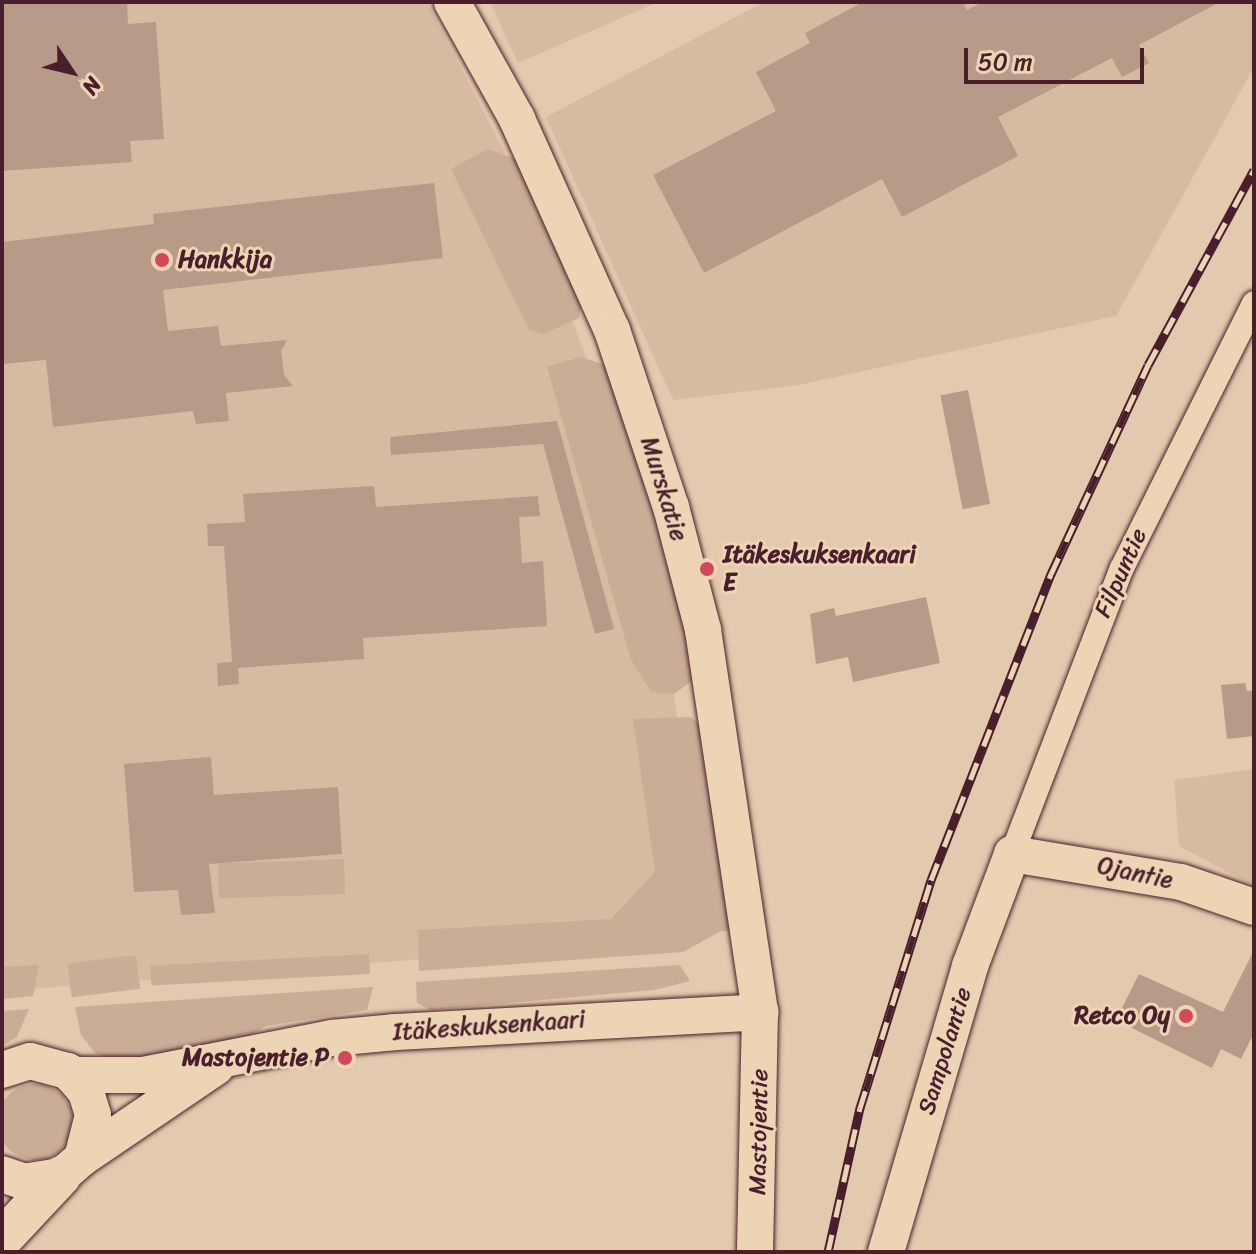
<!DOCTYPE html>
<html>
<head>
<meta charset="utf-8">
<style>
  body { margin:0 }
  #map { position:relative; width:1256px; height:1254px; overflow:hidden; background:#e3c9ad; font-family:Sriracha,sans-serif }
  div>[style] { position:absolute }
  .built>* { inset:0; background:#d6bba2 }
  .green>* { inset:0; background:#caad97; transform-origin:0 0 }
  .round { border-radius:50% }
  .building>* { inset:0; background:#b89a88; transform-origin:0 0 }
  .roads { filter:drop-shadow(0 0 2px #4a1f2b) drop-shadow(0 0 2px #4a1f2b) }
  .street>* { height:24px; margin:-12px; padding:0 12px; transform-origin:12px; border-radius:12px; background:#edd4b5 }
  .secondary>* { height:36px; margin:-18px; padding:0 18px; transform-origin:18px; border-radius:18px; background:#edd4b5 }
  .primary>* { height:40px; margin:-20px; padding:0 20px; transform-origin:20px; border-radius:20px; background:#edd4b5 }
  .rail>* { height:9px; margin-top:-4.5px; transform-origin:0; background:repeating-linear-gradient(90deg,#edd4b5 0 18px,#4a1f2b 0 36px); box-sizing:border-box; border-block:2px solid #4a1f2b }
  .dots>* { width:22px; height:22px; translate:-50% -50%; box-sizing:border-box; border:4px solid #edd4b5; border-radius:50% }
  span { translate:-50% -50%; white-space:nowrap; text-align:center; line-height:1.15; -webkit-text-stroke:6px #edd4b5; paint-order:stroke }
  .poi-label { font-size:24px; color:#4a1f2b; font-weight:700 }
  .left { translate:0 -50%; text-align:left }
  .right { translate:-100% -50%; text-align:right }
  .street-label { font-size:24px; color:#4a1f2b }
  .frame { position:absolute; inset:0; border:4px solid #4a1f2b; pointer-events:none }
  .north { position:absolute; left:32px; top:32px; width:80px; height:80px; -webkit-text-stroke:6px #edd4b5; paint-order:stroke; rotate:125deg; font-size:22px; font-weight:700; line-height:32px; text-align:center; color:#4a1f2b }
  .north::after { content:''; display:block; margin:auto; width:28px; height:36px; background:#4a1f2b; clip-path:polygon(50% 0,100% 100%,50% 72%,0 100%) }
  .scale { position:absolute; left:964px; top:48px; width:180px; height:36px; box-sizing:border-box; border:4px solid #4a1f2b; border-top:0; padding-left:10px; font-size:24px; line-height:28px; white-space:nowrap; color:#4a1f2b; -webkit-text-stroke:6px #edd4b5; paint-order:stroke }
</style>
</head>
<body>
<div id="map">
  <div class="built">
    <div style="clip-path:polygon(2px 2px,427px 2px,513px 169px,649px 519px,700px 879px,648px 942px,2px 991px)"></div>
    <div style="clip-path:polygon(490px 2px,658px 2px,518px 63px)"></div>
    <div style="clip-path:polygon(764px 2px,1254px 2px,1254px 67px,1116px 316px,799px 385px,673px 400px,546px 117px)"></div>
    <div style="clip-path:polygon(1254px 769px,1254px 886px,1179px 846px,1174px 780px)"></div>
  </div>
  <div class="green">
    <div style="clip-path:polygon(487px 149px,522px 161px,583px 296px,579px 318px,543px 334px,529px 330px,451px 169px)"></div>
    <div style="clip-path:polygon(581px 357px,608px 366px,629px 419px,689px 627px,693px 680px,674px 694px,651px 692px,631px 660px,547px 367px)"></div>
    <div style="clip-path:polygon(690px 717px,710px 732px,739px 931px,721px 931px,683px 952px,419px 971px,418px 930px,611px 919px,655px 872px,633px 719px)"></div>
    <div style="left:344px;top:859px;width:35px;height:126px;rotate:88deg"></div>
    <div style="left:369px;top:954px;width:20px;height:219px;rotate:87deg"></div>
    <div style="left:136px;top:955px;width:34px;height:69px;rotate:83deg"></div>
    <div style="clip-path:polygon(39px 965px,33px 996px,2px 999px,2px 967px)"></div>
    <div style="clip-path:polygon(680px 965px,690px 981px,654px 990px,431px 1010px,417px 1003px,416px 982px)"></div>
    <div style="clip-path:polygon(373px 987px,367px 1010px,266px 1026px,238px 1043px,119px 1062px,95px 1053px,81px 1035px,75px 1007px)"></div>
    <div style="clip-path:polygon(29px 1009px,17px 1037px,2px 1046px,2px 1011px)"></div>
    <div class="round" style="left:-3px;top:1084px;width:76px;height:76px"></div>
  </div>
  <div class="building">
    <div style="clip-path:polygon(2px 2px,127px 2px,128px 24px,156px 22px,164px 139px,130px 141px,132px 162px,2px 171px)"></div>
    <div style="clip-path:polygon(863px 2px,963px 2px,967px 10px,983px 2px,1220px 2px,1139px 45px,1149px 63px,1122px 77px,1112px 58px,998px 117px,1018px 156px,902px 217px,882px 179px,704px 273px,653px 175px,776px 111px,756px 72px,810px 43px,805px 33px)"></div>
    <div style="clip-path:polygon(434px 183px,443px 258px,163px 290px,168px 331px,218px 326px,221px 346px,287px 340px,281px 351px,284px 375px,293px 386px,226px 393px,229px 421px,196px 424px,193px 411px,53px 427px,46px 360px,2px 364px,2px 242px,154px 224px,153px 214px)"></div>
    <div style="left:968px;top:390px;width:116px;height:28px;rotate:79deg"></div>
    <div style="clip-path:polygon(557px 421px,614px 629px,595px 634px,543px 444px,391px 455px,390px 437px)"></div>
    <div style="clip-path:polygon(374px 486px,376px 507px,538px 496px,540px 516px,519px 517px,522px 563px,543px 561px,547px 626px,363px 638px,364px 659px,238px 668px,239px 684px,218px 686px,217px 663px,232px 662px,224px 546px,208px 546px,207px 524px,245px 522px,243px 494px)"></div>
    <div style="clip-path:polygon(926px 597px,940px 663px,853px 682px,848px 657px,816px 664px,810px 614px,834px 608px,836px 616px)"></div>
    <div style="clip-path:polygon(1245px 683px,1247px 691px,1254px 690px,1254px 736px,1227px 739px,1221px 685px)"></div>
    <div style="clip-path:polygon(211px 757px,214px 795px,338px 787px,342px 854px,209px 864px,215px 913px,181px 915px,178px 890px,134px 892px,124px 764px)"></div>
    <div style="clip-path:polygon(1254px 950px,1254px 1033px,1241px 1059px,1221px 1049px,1212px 1068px,1116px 1020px,1139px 974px,1223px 1012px)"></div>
  </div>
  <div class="roads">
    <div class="street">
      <div style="left:1012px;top:854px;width:306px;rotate:-69deg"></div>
      <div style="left:1122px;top:568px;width:296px;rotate:-63.5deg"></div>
    </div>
    <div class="secondary">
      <div style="left:452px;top:2px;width:134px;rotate:60.9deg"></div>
      <div style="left:517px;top:119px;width:231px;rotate:65.8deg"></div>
      <div style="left:612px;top:330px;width:187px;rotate:71.6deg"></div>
      <div style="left:671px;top:507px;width:127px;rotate:75.4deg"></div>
      <div style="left:703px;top:630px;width:386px;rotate:81.5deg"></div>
      <div style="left:760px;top:1012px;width:240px;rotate:91.2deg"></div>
      <div style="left:2px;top:1070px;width:29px;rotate:-18deg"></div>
      <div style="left:30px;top:1061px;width:39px;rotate:15deg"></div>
      <div style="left:68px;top:1071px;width:28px;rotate:49deg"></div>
      <div style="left:86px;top:1092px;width:24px;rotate:73deg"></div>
      <div style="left:93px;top:1115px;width:44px;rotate:104.3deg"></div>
      <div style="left:82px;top:1158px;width:28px;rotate:139deg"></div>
      <div style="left:61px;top:1176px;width:36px;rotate:171deg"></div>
      <div style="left:25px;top:1182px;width:24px;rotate:-161deg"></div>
      <div style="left:71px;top:1075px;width:72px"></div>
      <div style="left:143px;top:1075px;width:193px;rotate:-11.1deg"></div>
      <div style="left:332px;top:1038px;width:64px;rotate:-5.4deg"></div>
      <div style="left:396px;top:1032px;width:365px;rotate:-3.1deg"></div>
      <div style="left:82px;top:1158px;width:162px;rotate:-34.2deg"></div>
      <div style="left:886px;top:1252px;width:298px;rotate:-73.6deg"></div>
      <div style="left:970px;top:966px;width:120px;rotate:-69.4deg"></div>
      <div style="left:1012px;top:854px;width:171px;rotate:9.4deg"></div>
      <div style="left:1181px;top:882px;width:77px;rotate:18.9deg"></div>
    </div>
    <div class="primary">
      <div style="left:2px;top:1239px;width:86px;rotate:-46.9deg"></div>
    </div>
  </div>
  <div class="rail">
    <div style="left:828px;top:1252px;width:148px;rotate:-77.5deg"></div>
    <div style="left:860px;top:1108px;width:239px;rotate:-72.7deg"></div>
    <div style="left:931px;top:880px;width:329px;rotate:-68.6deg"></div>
    <div style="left:1051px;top:574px;width:230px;rotate:-65.1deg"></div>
    <div style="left:1148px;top:365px;width:222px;rotate:-61.5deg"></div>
  </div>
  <div class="dots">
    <div style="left:162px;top:260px;background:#d1495b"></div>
    <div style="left:707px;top:569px;background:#d1495b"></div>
    <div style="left:1186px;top:1016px;background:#d1495b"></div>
    <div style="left:345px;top:1058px;background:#d1495b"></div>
  </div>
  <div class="poi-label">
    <span class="left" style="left:178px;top:260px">Hankkija</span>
    <span class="left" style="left:723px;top:569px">Itäkeskuksenkaari<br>E</span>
    <span class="right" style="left:1170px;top:1016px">Retco Oy</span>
    <span class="right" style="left:329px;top:1058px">Mastojentie P</span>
  </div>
  <div class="street-label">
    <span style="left:664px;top:489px;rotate:73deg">Murskatie</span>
    <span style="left:1121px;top:573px;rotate:-66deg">Filpuntie</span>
    <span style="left:1135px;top:873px;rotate:12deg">Ojantie</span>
    <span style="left:489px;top:1026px;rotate:-4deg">Itäkeskuksenkaari</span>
    <span style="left:945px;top:1051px;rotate:-73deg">Sampolantie</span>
    <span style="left:759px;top:1132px;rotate:-89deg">Mastojentie</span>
  </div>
  <div class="frame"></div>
  <div class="north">N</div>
  <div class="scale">50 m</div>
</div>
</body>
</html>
